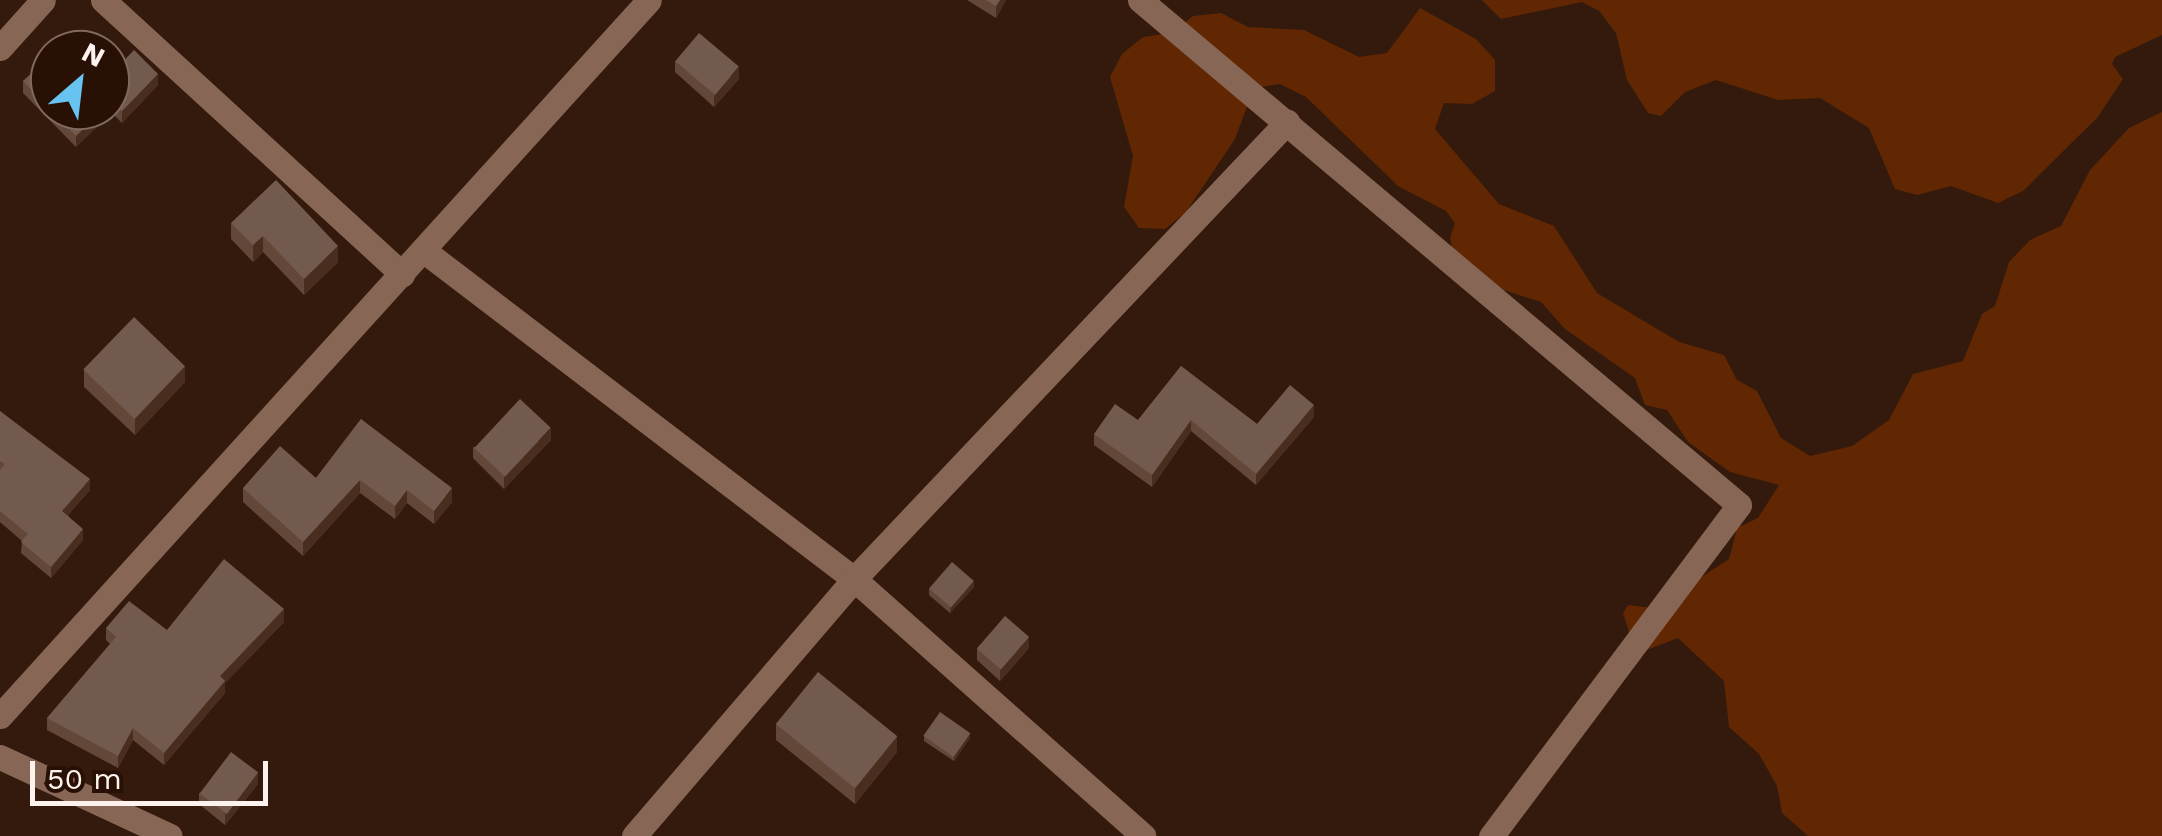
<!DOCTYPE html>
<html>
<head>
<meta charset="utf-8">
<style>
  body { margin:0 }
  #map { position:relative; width:2162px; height:836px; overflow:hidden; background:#331a0c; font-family:"Work Sans",sans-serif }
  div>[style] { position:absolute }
  .green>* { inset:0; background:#602702 }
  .street>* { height:25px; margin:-12.5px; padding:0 12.5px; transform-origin:12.5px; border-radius:12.5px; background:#865 }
  .wall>* { inset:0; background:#63483a }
  .shaded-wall>* { inset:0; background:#492e20 }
  .building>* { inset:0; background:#735a4e; transform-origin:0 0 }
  span { translate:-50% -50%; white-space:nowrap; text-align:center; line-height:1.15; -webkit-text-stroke:8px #291004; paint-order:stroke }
  .north { position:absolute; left:30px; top:30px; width:100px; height:100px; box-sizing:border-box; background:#291004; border:2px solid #7e6a61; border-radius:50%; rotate:28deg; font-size:28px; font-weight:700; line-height:40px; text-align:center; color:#fdf2ed }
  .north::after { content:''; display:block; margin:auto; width:35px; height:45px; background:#67c4f0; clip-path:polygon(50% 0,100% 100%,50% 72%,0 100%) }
  .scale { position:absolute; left:30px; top:761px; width:238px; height:45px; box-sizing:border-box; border:5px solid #fdf2ed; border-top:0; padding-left:12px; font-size:30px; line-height:35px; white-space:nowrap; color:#fdf2ed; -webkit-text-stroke:8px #291004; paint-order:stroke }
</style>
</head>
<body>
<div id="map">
  <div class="green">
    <div style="clip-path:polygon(1482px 0,2162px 0,2162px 35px,2115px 57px,2112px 64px,2123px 79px,2097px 118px,2023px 191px,1998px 203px,1951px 186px,1917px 195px,1895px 189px,1869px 128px,1820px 98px,1778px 100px,1716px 80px,1685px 92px,1661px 116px,1648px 113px,1627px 80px,1616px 33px,1599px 11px,1582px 2px,1501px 19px)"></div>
    <div style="clip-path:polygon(1420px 8px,1476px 39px,1495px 60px,1495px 91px,1472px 104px,1444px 103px,1435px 129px,1499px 204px,1554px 226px,1597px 293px,1679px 342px,1724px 355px,1737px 380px,1757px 391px,1781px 438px,1810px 456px,1852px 446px,1889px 420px,1913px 374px,1963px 361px,1982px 314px,1995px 306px,2009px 262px,2030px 240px,2061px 226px,2090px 170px,2129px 128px,2162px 112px,2162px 836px,1808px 836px,1782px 813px,1777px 786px,1759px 754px,1729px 727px,1724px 681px,1678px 638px,1644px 651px,1633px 645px,1623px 613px,1628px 605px,1654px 608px,1729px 559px,1737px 528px,1758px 518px,1779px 485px,1730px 472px,1688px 442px,1667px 410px,1645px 405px,1635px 378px,1565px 329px,1541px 302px,1476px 281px,1455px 260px,1450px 238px,1455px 223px,1446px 211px,1398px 186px,1306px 97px,1280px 84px,1254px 88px,1235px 139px,1186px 212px,1165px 229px,1139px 228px,1124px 207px,1133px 156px,1110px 77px,1122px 54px,1143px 37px,1171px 33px,1193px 16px,1221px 13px,1248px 27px,1304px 30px,1359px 57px,1387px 53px)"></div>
  </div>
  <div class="street">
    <div style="left:103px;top:0;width:406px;rotate:42.5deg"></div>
    <div style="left:1140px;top:0;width:783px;rotate:40.13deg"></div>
    <div style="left:1739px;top:505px;width:414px;rotate:126.8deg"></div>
    <div style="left:0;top:48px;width:64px;rotate:-48.1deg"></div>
    <div style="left:423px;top:250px;width:542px;rotate:37.36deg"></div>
    <div style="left:854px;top:579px;width:387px;rotate:41.6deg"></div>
    <div style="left:0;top:716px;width:966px;rotate:-47.81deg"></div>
    <div style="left:0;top:757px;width:187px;rotate:24.9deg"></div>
    <div style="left:634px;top:836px;width:338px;rotate:-49.4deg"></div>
    <div style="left:854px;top:579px;width:630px;rotate:-46.54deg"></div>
  </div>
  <div class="wall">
    <div style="clip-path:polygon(967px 0,1006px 0,996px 18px)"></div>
    <div style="clip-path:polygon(675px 61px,739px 79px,714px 107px,675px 72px)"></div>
    <div style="clip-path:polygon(110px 75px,158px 85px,122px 123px,109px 110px)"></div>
    <div style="clip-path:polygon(23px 81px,104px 110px,104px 120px,76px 147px,23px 93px)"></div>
    <div style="clip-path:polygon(231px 223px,338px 262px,304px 295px,263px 252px,253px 262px,231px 239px)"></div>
    <div style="clip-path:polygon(1181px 366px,1257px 424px,1314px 417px,1256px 485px,1191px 431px,1152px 487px,1094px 445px,1094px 434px,1138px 420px)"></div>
    <div style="clip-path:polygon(84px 370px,185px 382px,135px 435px,84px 387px)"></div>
    <div style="clip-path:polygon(0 411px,90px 490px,68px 515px,83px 540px,51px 578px,21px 553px,22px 541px,0 522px)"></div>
    <div style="clip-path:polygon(361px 419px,452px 502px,434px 524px,407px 503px,395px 519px,360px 493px,303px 556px,243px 502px,243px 488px,316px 478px)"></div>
    <div style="clip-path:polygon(551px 440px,504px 489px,473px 458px,473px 447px)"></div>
    <div style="clip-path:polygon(974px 587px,950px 613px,929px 595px,929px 589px)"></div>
    <div style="clip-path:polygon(284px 622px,225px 683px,225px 693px,164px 765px,133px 740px,118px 768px,47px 730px,47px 718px,110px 644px,106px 640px,106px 628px,167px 630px)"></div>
    <div style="clip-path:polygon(1029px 648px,1000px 681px,977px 660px,977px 649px)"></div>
    <div style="clip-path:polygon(776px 724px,897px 752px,855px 804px,776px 740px)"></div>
    <div style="clip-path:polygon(924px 736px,970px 738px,954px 761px,924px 741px)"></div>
    <div style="clip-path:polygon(258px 784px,225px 825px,199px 804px,199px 793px)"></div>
  </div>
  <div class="shaded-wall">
    <div style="clip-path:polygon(1000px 0,1006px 0,996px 18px,996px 6px)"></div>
    <div style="clip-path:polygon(739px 67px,739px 79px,714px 107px,714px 96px)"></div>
    <div style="clip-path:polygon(158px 74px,158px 85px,122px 123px,122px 111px)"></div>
    <div style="clip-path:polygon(102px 110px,104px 110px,104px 120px,76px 147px,76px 136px)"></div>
    <div style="clip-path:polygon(263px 236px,263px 252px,253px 262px,253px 245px)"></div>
    <div style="clip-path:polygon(338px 246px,338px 262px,304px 295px,304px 279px)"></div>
    <div style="clip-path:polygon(185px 366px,185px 382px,135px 435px,135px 419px)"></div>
    <div style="clip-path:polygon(1314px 405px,1314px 417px,1256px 485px,1256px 474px)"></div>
    <div style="clip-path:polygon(1191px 420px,1191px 431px,1152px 487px,1152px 475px)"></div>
    <div style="clip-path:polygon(551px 428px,551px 440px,504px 489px,504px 477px)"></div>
    <div style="clip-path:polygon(90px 479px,90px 490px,62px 522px,62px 511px)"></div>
    <div style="clip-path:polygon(360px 480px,360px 493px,303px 556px,303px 542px)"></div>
    <div style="clip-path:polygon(452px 488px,452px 502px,434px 524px,434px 511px)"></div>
    <div style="clip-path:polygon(407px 490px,407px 503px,395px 519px,395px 506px)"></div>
    <div style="clip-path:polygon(83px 529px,83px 540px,51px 578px,51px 567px)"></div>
    <div style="clip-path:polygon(974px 581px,974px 587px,950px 613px,950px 608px)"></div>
    <div style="clip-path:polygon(284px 609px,284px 622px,225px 683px,225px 693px,164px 765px,164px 753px,220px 676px)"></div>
    <div style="clip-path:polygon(1029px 637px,1029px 648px,1000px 681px,1000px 670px)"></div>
    <div style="clip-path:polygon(133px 728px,133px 740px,118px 768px,118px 756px)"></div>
    <div style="clip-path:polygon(970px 733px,970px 738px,954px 761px,954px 756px)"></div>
    <div style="clip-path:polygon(897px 736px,897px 752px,855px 804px,855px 788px)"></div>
    <div style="clip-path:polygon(258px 772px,258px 784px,225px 825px,225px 814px)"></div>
  </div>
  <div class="building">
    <div style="clip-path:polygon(986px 0,1000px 0,996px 6px)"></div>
    <div style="left:699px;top:33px;width:52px;height:37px;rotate:40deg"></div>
    <div style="clip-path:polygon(134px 50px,158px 74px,122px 111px,110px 99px,110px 75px)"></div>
    <div style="clip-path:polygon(50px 56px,50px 109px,23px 81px)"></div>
    <div style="clip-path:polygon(51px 110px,102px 110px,76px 136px)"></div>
    <div style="clip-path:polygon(276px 180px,338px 246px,304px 279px,263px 236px,253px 245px,231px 223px)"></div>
    <div style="left:134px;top:317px;width:71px;height:73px;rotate:44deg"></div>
    <div style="clip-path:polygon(1181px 366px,1257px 424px,1290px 385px,1314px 405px,1256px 474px,1191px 420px,1152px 475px,1094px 434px,1115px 404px,1138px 420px)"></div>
    <div style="left:520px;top:399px;width:42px;height:67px;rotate:43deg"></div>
    <div style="clip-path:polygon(0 411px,90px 479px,62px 511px,83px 529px,51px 567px,21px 542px,28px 534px,0 511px,0 470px,5px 464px,0 461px)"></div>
    <div style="clip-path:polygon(361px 419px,452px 488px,434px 511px,407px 490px,395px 506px,360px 480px,303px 542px,243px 488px,280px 446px,316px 478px)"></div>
    <div style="clip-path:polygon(224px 559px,284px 609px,220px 676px,225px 681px,164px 753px,133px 728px,118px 756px,47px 718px,116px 637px,106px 628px,129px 601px,167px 630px)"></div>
    <div style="left:952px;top:562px;width:29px;height:35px;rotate:41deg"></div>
    <div style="left:1005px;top:616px;width:32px;height:43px;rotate:41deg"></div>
    <div style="left:818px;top:672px;width:102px;height:67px;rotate:39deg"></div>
    <div style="left:940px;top:712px;width:37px;height:29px;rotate:35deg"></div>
    <div style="left:231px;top:752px;width:34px;height:52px;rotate:37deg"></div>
  </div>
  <div class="north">N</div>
  <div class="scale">50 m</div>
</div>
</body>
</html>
